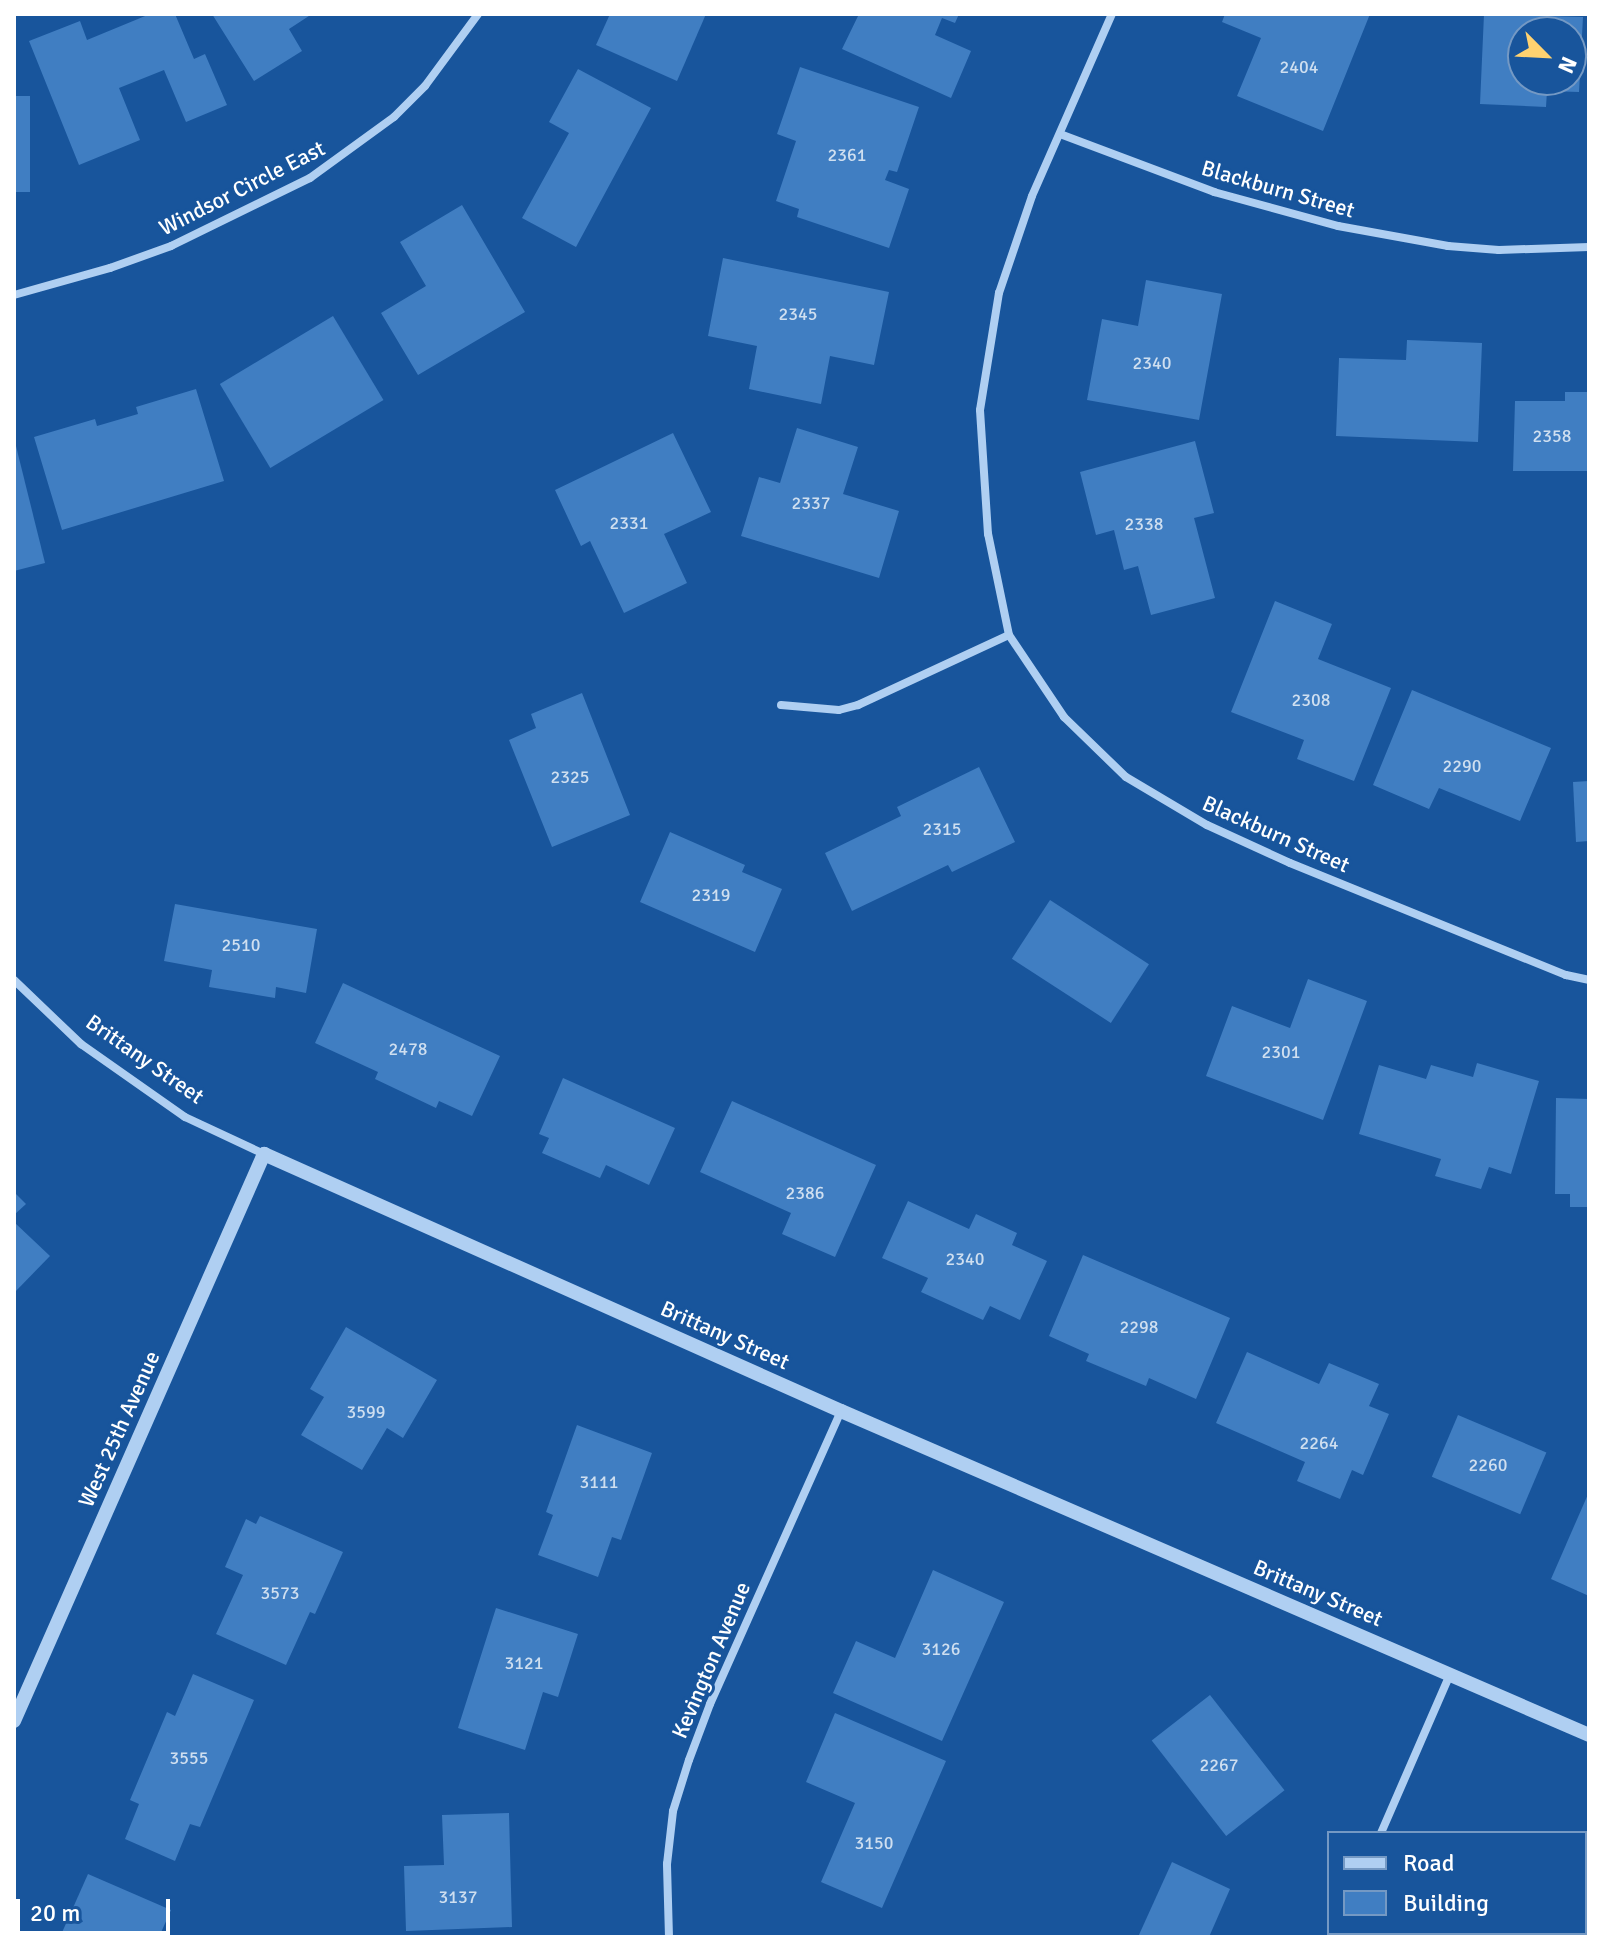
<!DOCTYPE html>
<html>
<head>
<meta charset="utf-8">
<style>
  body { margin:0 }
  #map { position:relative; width:1603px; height:1951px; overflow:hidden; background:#18559c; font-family:Signika,sans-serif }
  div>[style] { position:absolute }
  .building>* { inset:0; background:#407ec2; transform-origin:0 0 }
  .minor>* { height:8px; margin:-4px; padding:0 4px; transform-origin:4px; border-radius:4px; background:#afcff2 }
  .tertiary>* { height:14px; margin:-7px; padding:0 7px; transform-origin:7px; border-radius:7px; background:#afcff2 }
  span { translate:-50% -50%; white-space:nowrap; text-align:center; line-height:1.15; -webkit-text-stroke:6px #18559c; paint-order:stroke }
  .number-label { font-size:18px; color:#cfdff0 }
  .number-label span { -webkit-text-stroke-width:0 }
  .street-label { font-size:22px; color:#fff }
  .frame { position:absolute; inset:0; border:16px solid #fff; pointer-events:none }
  .legend { position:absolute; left:1327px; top:1831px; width:260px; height:104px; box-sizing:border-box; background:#18559c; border:2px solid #7499c4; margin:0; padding:10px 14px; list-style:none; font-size:24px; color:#fff }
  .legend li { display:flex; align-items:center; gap:16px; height:40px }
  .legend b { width:40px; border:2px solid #7499c4 }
  .north { position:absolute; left:1507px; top:16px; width:80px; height:80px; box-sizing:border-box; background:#18559c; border:2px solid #7499c4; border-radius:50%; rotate:114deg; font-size:22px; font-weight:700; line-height:32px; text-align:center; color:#fff }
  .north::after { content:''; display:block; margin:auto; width:28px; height:36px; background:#ffd270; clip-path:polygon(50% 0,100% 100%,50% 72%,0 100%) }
  .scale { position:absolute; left:16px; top:1899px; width:154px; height:36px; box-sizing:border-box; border:4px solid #fff; border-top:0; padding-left:10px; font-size:24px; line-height:28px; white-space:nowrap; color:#fff; -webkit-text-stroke:6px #18559c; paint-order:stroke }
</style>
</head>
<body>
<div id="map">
  <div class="building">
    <div style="clip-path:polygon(150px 14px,175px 14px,194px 59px,205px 54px,227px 105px,186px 122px,164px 70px,119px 88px,140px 140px,79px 165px,29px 41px,80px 21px,87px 40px)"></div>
    <div style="clip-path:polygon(212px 14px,312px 14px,289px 29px,302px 51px,254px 81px)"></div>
    <div style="clip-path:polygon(610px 14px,706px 14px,677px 81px,596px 45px)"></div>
    <div style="clip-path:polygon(859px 14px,959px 14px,955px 23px,942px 18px,935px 35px,971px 51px,951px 98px,842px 49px)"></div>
    <div style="clip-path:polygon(1225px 14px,1370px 14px,1323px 131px,1237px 96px,1261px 38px,1222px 22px)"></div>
    <div style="clip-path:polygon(evenodd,1484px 14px,1583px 17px,1579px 92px,1547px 91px,1546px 107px,1480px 104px,1484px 14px,1523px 32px,1571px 32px,1571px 80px,1523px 80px,1523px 32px)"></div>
    <div style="clip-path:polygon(800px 67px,919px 107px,897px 172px,889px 170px,885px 180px,909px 189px,889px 248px,797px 217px,799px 209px,776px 201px,796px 141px,777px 134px)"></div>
    <div style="clip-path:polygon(578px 69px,651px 108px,576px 247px,522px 218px,569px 133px,549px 122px)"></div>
    <div style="left:14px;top:96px;width:16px;height:96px"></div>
    <div style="clip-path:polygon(462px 205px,525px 312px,418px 375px,381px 313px,426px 286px,400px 242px)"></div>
    <div style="clip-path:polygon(723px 258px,889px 292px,874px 365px,830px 356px,821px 404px,749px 389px,757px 346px,708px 336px)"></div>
    <div style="clip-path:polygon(1146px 280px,1222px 294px,1199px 420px,1087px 400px,1102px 319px,1138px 326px)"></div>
    <div style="left:333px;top:316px;width:98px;height:132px;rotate:59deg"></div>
    <div style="clip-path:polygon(1407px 340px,1482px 343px,1478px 442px,1336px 436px,1339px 358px,1406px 360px)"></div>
    <div style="clip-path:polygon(196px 389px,224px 481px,62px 530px,34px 437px,95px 419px,97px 426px,138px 414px,136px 407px)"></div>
    <div style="clip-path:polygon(1565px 392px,1589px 392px,1589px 471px,1513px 471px,1515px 401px,1565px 401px)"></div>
    <div style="clip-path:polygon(797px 428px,858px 447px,843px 494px,899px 511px,879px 578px,741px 536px,759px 477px,780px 483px)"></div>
    <div style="clip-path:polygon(673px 433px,711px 512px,664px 534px,687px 583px,624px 613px,590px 541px,581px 546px,555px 490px)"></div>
    <div style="clip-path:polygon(14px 438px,45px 563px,14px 571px)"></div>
    <div style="clip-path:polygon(1195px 441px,1214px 513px,1194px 518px,1215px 598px,1151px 615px,1138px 566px,1124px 570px,1114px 530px,1096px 535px,1080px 472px)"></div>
    <div style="clip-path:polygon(1275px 601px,1332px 624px,1318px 659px,1391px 688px,1354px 781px,1297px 759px,1304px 740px,1231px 712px)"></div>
    <div style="clip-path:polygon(1412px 690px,1551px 748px,1520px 821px,1439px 788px,1429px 809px,1373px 785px)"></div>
    <div style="clip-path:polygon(582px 693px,630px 815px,552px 847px,509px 740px,536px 728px,531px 714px)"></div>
    <div style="clip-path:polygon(979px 767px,1015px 842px,952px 872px,948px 865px,852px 911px,825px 853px,901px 816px,897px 807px)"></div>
    <div style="clip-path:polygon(1589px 781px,1589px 841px,1576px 842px,1573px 782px)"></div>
    <div style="clip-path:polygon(670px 832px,745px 865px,742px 872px,782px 889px,755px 952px,640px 902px)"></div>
    <div style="left:1050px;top:900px;width:118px;height:70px;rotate:33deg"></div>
    <div style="clip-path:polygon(175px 904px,317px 929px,306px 993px,276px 987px,275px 998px,209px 987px,212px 970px,164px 961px)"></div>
    <div style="clip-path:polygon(1308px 979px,1367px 1001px,1323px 1120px,1206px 1076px,1232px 1006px,1290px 1028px)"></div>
    <div style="clip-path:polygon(343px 983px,500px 1056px,472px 1116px,439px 1101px,436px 1108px,375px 1079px,378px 1072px,315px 1043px)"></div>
    <div style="clip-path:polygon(1477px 1063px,1539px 1081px,1511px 1174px,1489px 1167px,1481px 1189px,1435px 1176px,1441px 1159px,1359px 1134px,1379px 1065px,1426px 1079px,1431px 1065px,1473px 1077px)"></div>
    <div style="clip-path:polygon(563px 1078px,675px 1128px,649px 1185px,606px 1165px,600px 1178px,542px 1153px,549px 1138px,539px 1134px)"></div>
    <div style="clip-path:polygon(1556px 1098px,1589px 1099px,1589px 1207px,1570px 1207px,1570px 1194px,1555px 1194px)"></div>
    <div style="clip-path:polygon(732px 1101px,876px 1165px,835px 1257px,782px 1234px,791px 1213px,700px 1172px)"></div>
    <div style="clip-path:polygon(14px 1192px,26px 1204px,14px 1215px)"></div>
    <div style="clip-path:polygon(908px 1201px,969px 1229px,976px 1214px,1017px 1233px,1012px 1245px,1047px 1261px,1020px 1320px,990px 1306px,983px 1320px,921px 1292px,928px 1278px,882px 1258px)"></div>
    <div style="clip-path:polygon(14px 1222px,50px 1256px,14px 1293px)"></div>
    <div style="clip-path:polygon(1083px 1255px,1230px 1318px,1196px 1399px,1149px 1378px,1146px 1386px,1086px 1361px,1089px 1354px,1049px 1336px)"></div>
    <div style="clip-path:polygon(346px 1327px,437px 1380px,403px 1438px,387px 1428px,362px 1470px,301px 1435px,324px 1397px,310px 1389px)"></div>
    <div style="clip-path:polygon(1247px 1352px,1319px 1384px,1329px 1363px,1379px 1384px,1369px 1406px,1389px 1414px,1363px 1475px,1352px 1470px,1340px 1499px,1297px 1481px,1305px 1462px,1216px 1423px)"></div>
    <div style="left:1458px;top:1415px;width:96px;height:67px;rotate:23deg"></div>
    <div style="clip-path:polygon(577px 1425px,652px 1453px,621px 1540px,612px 1537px,598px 1577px,538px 1555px,553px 1515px,546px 1512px)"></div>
    <div style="clip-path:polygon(1589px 1492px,1589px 1596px,1551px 1579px)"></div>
    <div style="clip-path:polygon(260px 1516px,343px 1552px,315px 1614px,310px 1612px,286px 1665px,216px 1634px,243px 1575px,225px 1567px,246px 1519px,256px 1524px)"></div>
    <div style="clip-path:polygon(933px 1570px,1004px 1602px,942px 1741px,833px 1693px,856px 1641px,895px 1658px)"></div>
    <div style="clip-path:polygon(496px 1608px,578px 1634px,558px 1697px,543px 1692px,525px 1750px,458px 1728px)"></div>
    <div style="clip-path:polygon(193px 1674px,254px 1700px,200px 1827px,190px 1824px,175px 1861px,125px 1839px,139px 1804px,130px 1800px,167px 1712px,175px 1716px)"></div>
    <div style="left:1210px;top:1695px;width:121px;height:74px;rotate:52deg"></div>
    <div style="clip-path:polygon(835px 1713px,946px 1761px,882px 1908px,821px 1882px,855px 1803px,806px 1782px)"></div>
    <div style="clip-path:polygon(509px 1813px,512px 1927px,406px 1931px,404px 1866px,444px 1865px,442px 1815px)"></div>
    <div style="clip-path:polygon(1172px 1862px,1230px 1889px,1209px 1937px,1138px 1937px)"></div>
    <div style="clip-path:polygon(88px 1874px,171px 1910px,159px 1937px,60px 1937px)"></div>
    <div style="clip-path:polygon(1585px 1874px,1589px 1875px,1589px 1937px,1524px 1937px,1515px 1933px,1585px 1933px)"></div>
  </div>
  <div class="minor">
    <div style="left:1060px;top:134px;width:165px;rotate:20.6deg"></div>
    <div style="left:1214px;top:192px;width:129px;rotate:15.3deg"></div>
    <div style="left:1338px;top:226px;width:112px;rotate:10.3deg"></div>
    <div style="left:1448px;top:246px;width:51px;rotate:4.5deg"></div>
    <div style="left:1499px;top:250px;width:90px;rotate:-1.9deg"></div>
    <div style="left:14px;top:295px;width:100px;rotate:-15.7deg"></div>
    <div style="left:110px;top:268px;width:65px;rotate:-19.8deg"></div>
    <div style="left:171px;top:246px;width:155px;rotate:-26.1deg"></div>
    <div style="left:310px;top:178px;width:104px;rotate:-36deg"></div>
    <div style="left:394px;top:117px;width:44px;rotate:-45deg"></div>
    <div style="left:425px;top:86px;width:89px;rotate:-53.6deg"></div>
    <div style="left:1009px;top:635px;width:99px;rotate:56.1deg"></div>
    <div style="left:1064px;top:717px;width:86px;rotate:44.1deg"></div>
    <div style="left:1126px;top:777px;width:94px;rotate:30.7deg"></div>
    <div style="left:1207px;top:825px;width:91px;rotate:24.6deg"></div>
    <div style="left:1290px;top:863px;width:298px;rotate:22.1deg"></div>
    <div style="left:1566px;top:975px;width:24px;rotate:12deg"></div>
    <div style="left:781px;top:705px;width:58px;rotate:4.9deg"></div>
    <div style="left:839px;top:710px;width:20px;rotate:-15deg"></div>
    <div style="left:858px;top:705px;width:166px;rotate:-24.9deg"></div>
    <div style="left:1009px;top:635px;width:103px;rotate:-101.7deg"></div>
    <div style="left:988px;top:534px;width:124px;rotate:-93.7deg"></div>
    <div style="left:980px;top:410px;width:119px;rotate:-80.8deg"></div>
    <div style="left:999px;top:293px;width:102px;rotate:-71.2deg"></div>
    <div style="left:1032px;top:196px;width:199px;rotate:-66.3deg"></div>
    <div style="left:14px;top:980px;width:93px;rotate:43.7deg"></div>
    <div style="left:81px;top:1044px;width:127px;rotate:35.1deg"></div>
    <div style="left:185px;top:1117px;width:87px;rotate:25.1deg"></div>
    <div style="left:1381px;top:1833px;width:173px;rotate:-66.5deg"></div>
    <div style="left:669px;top:1937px;width:73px;rotate:-91.6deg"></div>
    <div style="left:667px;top:1864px;width:53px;rotate:-83.5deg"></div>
    <div style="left:673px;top:1811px;width:53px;rotate:-72.6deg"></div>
    <div style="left:689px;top:1760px;width:60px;rotate:-69.4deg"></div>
    <div style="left:710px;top:1704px;width:321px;rotate:-65.9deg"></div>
    <div style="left:1336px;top:1937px;width:4px;rotate:-63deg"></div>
  </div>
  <div class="tertiary">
    <div style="left:14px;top:1721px;width:620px;rotate:-66.21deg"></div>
    <div style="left:264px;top:1154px;width:632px;rotate:24.01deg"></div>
    <div style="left:841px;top:1411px;width:815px;rotate:23.42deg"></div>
  </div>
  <div class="number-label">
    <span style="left:1299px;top:67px">2404</span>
    <span style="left:847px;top:155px">2361</span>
    <span style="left:798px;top:314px">2345</span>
    <span style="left:1152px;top:363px">2340</span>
    <span style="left:1552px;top:436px">2358</span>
    <span style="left:811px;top:503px">2337</span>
    <span style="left:629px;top:523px">2331</span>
    <span style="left:1144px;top:524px">2338</span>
    <span style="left:1311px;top:700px">2308</span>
    <span style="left:1462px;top:766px">2290</span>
    <span style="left:570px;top:777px">2325</span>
    <span style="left:942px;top:829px">2315</span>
    <span style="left:711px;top:895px">2319</span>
    <span style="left:241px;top:945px">2510</span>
    <span style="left:408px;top:1049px">2478</span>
    <span style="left:1281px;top:1052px">2301</span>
    <span style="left:805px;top:1193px">2386</span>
    <span style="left:965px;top:1259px">2340</span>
    <span style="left:1139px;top:1327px">2298</span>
    <span style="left:366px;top:1412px">3599</span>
    <span style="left:1319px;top:1443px">2264</span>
    <span style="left:1488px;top:1465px">2260</span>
    <span style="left:599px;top:1482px">3111</span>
    <span style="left:280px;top:1593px">3573</span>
    <span style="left:941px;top:1649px">3126</span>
    <span style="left:524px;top:1663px">3121</span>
    <span style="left:189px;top:1758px">3555</span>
    <span style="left:1219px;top:1765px">2267</span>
    <span style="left:874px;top:1843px">3150</span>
    <span style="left:458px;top:1897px">3137</span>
  </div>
  <div class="street-label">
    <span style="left:242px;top:188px;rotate:-27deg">Windsor Circle East</span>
    <span style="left:1278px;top:189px;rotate:16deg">Blackburn Street</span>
    <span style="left:1276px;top:834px;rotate:24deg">Blackburn Street</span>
    <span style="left:145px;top:1059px;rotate:35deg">Brittany Street</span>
    <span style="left:725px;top:1335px;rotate:24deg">Brittany Street</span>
    <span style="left:119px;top:1429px;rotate:-66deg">West 25th Avenue</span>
    <span style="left:1318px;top:1593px;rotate:23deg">Brittany Street</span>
    <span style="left:711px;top:1660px;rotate:-67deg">Kevington Avenue</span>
  </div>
  <div class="frame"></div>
  <ul class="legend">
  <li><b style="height:10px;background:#afcff2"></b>Road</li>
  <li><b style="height:22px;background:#407ec2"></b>Building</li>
  </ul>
  <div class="north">N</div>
  <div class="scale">20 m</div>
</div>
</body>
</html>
